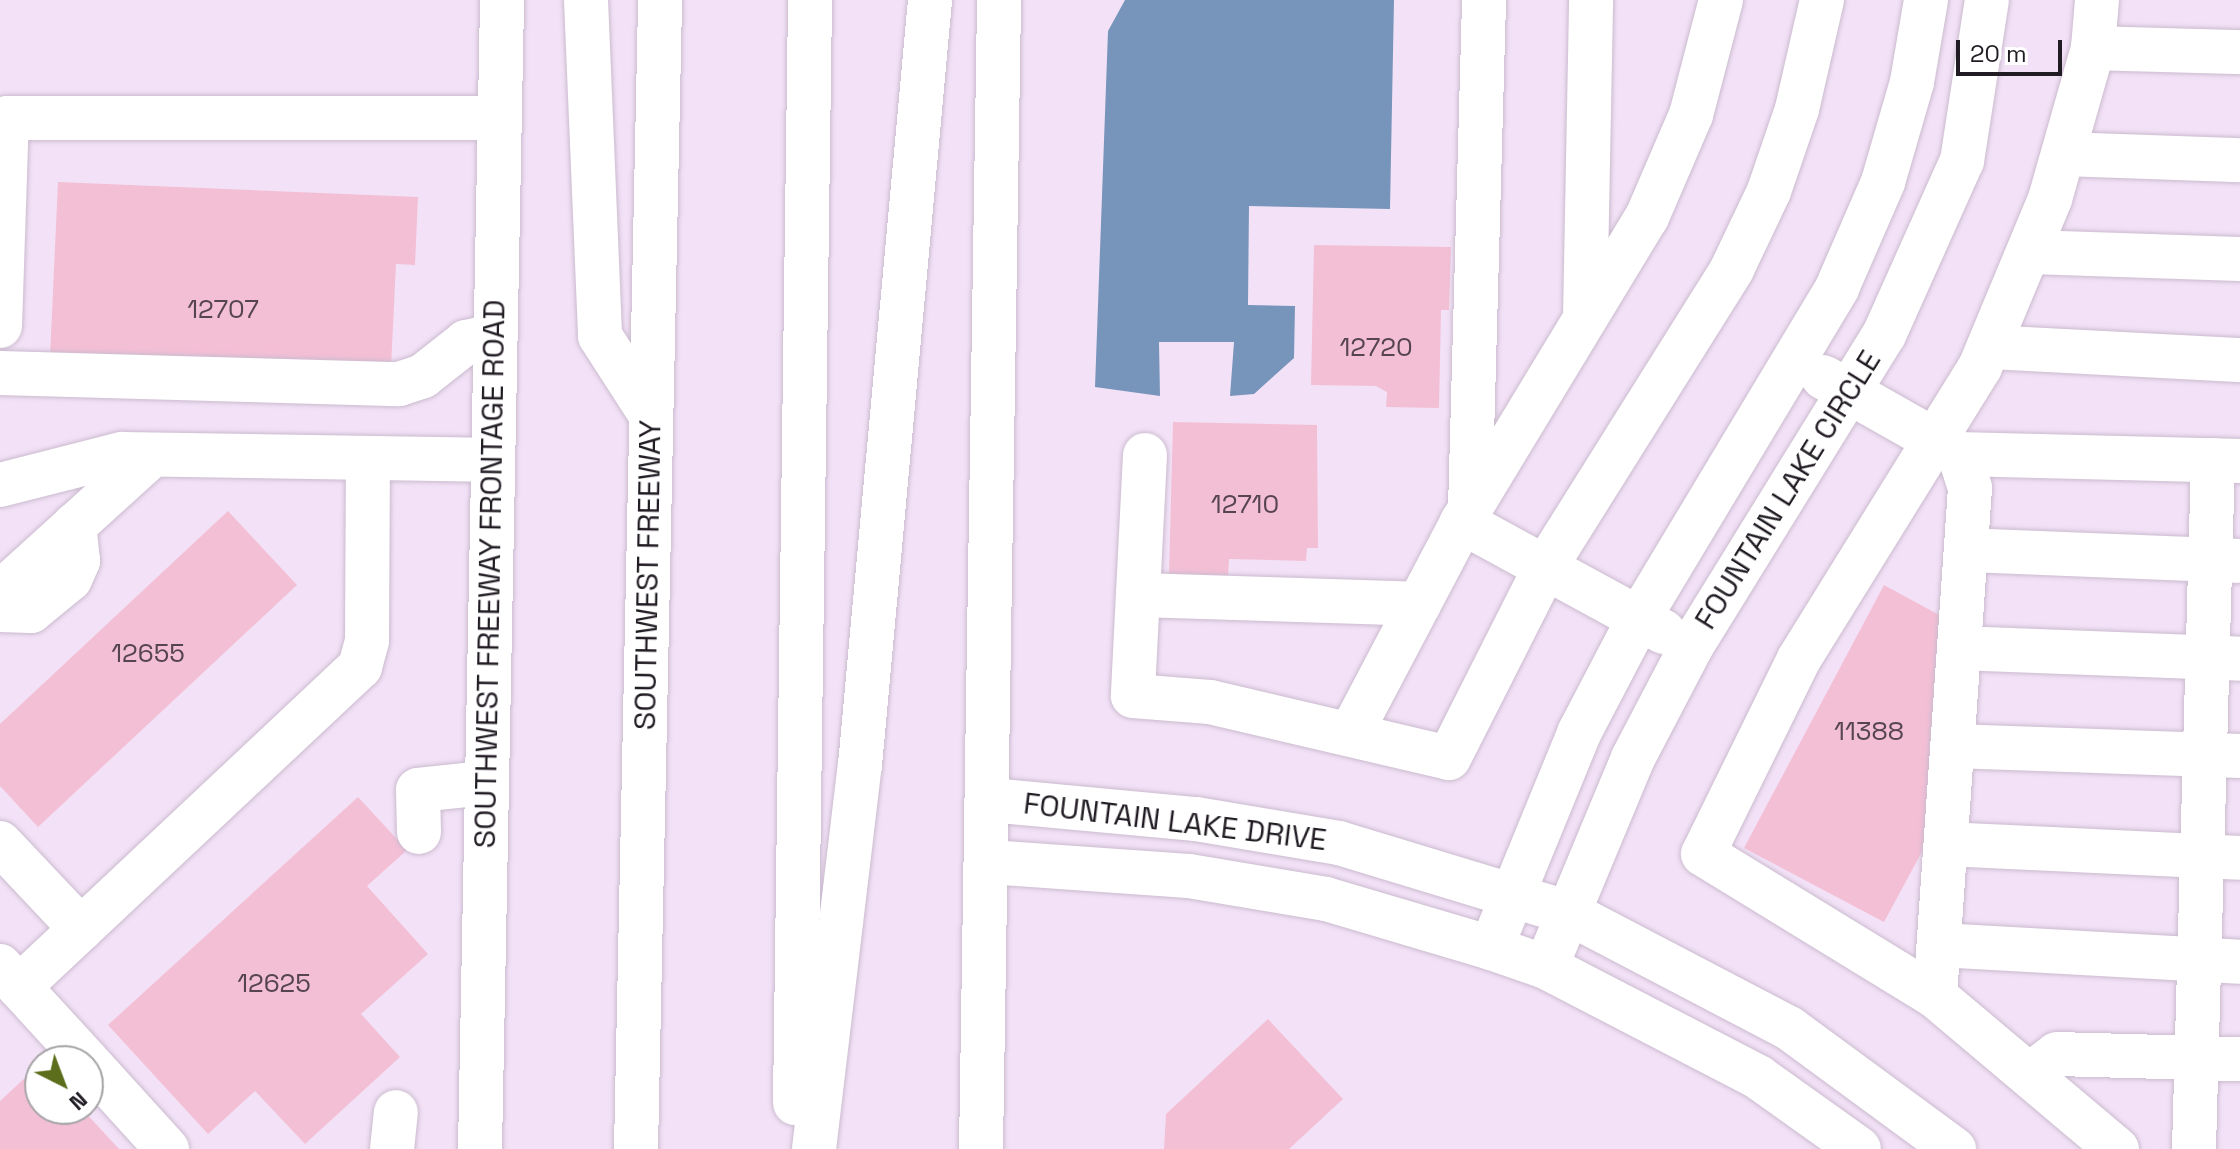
<!DOCTYPE html>
<html>
<head>
<meta charset="utf-8">
<style>
  body { margin:0 }
  #map { position:relative; width:2240px; height:1149px; overflow:hidden; background:#f3e2f7; font-family:"Space Grotesk",sans-serif }
  div>[style] { position:absolute }
  .water>* { inset:0; background:#7795ba }
  .building>* { inset:0; background:#f3bfd5 }
  .roads { filter:drop-shadow(0 0 2px #cbbbcf) drop-shadow(0 0 2px #cbbbcf) }
  .minor>* { height:44px; margin:-22px; padding:0 22px; transform-origin:22px; border-radius:22px; background:#fff }
  .major>* { height:44px; margin:-22px; padding:0 22px; transform-origin:22px; border-radius:22px; background:#fff }
  .highway>* { height:44px; margin:-22px; padding:0 22px; transform-origin:22px; border-radius:22px; background:#fff }
  span { translate:-50% -50%; white-space:nowrap; text-align:center; line-height:1.15; -webkit-text-stroke:6px #fff; paint-order:stroke }
  .number-label { font-size:26px; color:#564550 }
  .number-label span { -webkit-text-stroke-width:0 }
  .street-label { font-size:30px; color:#211c23 }
  .north { position:absolute; left:24px; top:1045px; width:80px; height:80px; box-sizing:border-box; background:#fff; border:2px solid #a6a4a7; border-radius:50%; rotate:138deg; font-size:22px; font-weight:700; line-height:32px; text-align:center; color:#211c23 }
  .north::after { content:''; display:block; margin:auto; width:28px; height:36px; background:#5c6e1c; clip-path:polygon(50% 0,100% 100%,50% 72%,0 100%) }
  .scale { position:absolute; left:1956px; top:40px; width:106px; height:36px; box-sizing:border-box; border:4px solid #211c23; border-top:0; padding-left:10px; font-size:24px; line-height:28px; white-space:nowrap; color:#211c23; -webkit-text-stroke:6px #fff; paint-order:stroke }
</style>
</head>
<body>
<div id="map">
  <div class="water">
    <div style="clip-path:polygon(1125px 0,1394px 0,1390px 209px,1249px 206px,1248px 305px,1295px 306px,1294px 358px,1254px 394px,1230px 396px,1234px 342px,1159px 342px,1160px 396px,1095px 387px,1108px 31px)"></div>
  </div>
  <div class="building">
    <div style="clip-path:polygon(58px 182px,418px 197px,415px 265px,396px 264px,391px 367px,50px 356px)"></div>
    <div style="clip-path:polygon(1314px 245px,1451px 247px,1449px 310px,1441px 310px,1439px 408px,1386px 407px,1387px 392px,1376px 386px,1311px 385px)"></div>
    <div style="clip-path:polygon(1173px 422px,1317px 425px,1318px 548px,1307px 548px,1306px 561px,1229px 559px,1228px 576px,1169px 575px)"></div>
    <div style="clip-path:polygon(228px 511px,297px 585px,38px 827px,0 786px,0 724px)"></div>
    <div style="clip-path:polygon(1884px 585px,1941px 616px,1924px 848px,1884px 922px,1744px 848px)"></div>
    <div style="clip-path:polygon(358px 797px,407px 850px,367px 886px,428px 954px,361px 1014px,400px 1057px,305px 1144px,255px 1091px,208px 1134px,108px 1025px)"></div>
    <div style="clip-path:polygon(1268px 1019px,1343px 1099px,1289px 1149px,1164px 1149px,1166px 1114px)"></div>
    <div style="clip-path:polygon(40px 1064px,40px 1109px,82px 1109px,119px 1149px,0 1149px,0 1101px)"></div>
  </div>
  <div class="roads">
    <div class="minor">
      <div style="left:2097px;top:0;width:48px;rotate:94.8deg"></div>
      <div style="left:2093px;top:48px;width:157px;rotate:105.9deg"></div>
      <div style="left:2050px;top:199px;width:182px;rotate:112.6deg"></div>
      <div style="left:1980px;top:367px;width:344px;rotate:121.8deg"></div>
      <div style="left:1799px;top:659px;width:217px;rotate:116.2deg"></div>
      <div style="left:1703px;top:854px;width:272px;rotate:31.5deg"></div>
      <div style="left:1935px;top:996px;width:238px;rotate:40.1deg"></div>
      <div style="left:2093px;top:48px;width:147px;rotate:1.6deg"></div>
      <div style="left:2064px;top:154px;width:176px;rotate:2deg"></div>
      <div style="left:2030px;top:252px;width:210px;rotate:1.9deg"></div>
      <div style="left:1585px;top:318px;width:318px;rotate:-88.9deg"></div>
      <div style="left:0;top:326px;width:208px;rotate:-88.1deg"></div>
      <div style="left:7px;top:118px;width:492px"></div>
      <div style="left:1989px;top:347px;width:251px;rotate:3deg"></div>
      <div style="left:0;top:373px;width:399px;rotate:1.6deg"></div>
      <div style="left:399px;top:384px;width:25px;rotate:-18deg"></div>
      <div style="left:423px;top:376px;width:55px;rotate:-38.3deg"></div>
      <div style="left:466px;top:342px;width:29px;rotate:-12deg"></div>
      <div style="left:1823px;top:377px;width:156px;rotate:29.5deg"></div>
      <div style="left:1959px;top:454px;width:36px;rotate:72deg"></div>
      <div style="left:1970px;top:488px;width:509px;rotate:93.94deg"></div>
      <div style="left:1959px;top:454px;width:281px;rotate:1.4deg"></div>
      <div style="left:1145px;top:455px;width:241px;rotate:92.9deg"></div>
      <div style="left:1133px;top:696px;width:77px;rotate:4.5deg"></div>
      <div style="left:1210px;top:702px;width:245px;rotate:13.2deg"></div>
      <div style="left:1449px;top:758px;width:215px;rotate:-63.2deg"></div>
      <div style="left:1546px;top:566px;width:350px;rotate:-57.9deg"></div>
      <div style="left:1732px;top:269px;width:86px;rotate:-64.6deg"></div>
      <div style="left:1769px;top:191px;width:87px;rotate:-71.1deg"></div>
      <div style="left:1797px;top:109px;width:112px;rotate:-77.1deg"></div>
      <div style="left:0;top:485px;width:126px;rotate:-14.3deg"></div>
      <div style="left:122px;top:454px;width:367px;rotate:0.9deg"></div>
      <div style="left:1470px;top:509px;width:509px;rotate:-88.42deg"></div>
      <div style="left:1462px;top:522px;width:230px;rotate:28.6deg"></div>
      <div style="left:1966px;top:550px;width:272px;rotate:2.3deg"></div>
      <div style="left:0;top:593px;width:205px;rotate:-42.2deg"></div>
      <div style="left:1138px;top:595px;width:281px;rotate:1.8deg"></div>
      <div style="left:0;top:610px;width:31px;rotate:2deg"></div>
      <div style="left:31px;top:611px;width:50px;rotate:-39.4deg"></div>
      <div style="left:70px;top:579px;width:20px;rotate:-66deg"></div>
      <div style="left:78px;top:561px;width:36px;rotate:-96deg"></div>
      <div style="left:1960px;top:648px;width:280px;rotate:2.2deg"></div>
      <div style="left:1352px;top:731px;width:236px;rotate:-62.2deg"></div>
      <div style="left:1462px;top:522px;width:357px;rotate:-58.8deg"></div>
      <div style="left:1647px;top:217px;width:111px;rotate:-66.7deg"></div>
      <div style="left:1691px;top:115px;width:119px;rotate:-75.4deg"></div>
      <div style="left:1953px;top:746px;width:287px;rotate:2deg"></div>
      <div style="left:990px;top:800px;width:207px;rotate:5.3deg"></div>
      <div style="left:1196px;top:819px;width:145px;rotate:9.5deg"></div>
      <div style="left:1339px;top:843px;width:240px;rotate:16.9deg"></div>
      <div style="left:1569px;top:913px;width:248px;rotate:27.6deg"></div>
      <div style="left:1789px;top:1028px;width:205px;rotate:36.3deg"></div>
      <div style="left:419px;top:832px;width:42px;rotate:-91.4deg"></div>
      <div style="left:418px;top:790px;width:67px;rotate:-6deg"></div>
      <div style="left:0;top:843px;width:118px;rotate:46.7deg"></div>
      <div style="left:1946px;top:844px;width:294px;rotate:2.7deg"></div>
      <div style="left:989px;top:862px;width:200px;rotate:4deg"></div>
      <div style="left:1189px;top:876px;width:139px;rotate:9.5deg"></div>
      <div style="left:1326px;top:899px;width:172px;rotate:16.5deg"></div>
      <div style="left:1491px;top:948px;width:58px;rotate:19.1deg"></div>
      <div style="left:1546px;top:967px;width:239px;rotate:27.4deg"></div>
      <div style="left:1758px;top:1077px;width:124px;rotate:35.5deg"></div>
      <div style="left:1939px;top:945px;width:301px;rotate:3.2deg"></div>
      <div style="left:1491px;top:948px;width:232px;rotate:-67.7deg"></div>
      <div style="left:1579px;top:733px;width:130px;rotate:-62.4deg"></div>
      <div style="left:1639px;top:618px;width:385px;rotate:-59deg"></div>
      <div style="left:1837px;top:288px;width:116px;rotate:-66.5deg"></div>
      <div style="left:1883px;top:182px;width:104px;rotate:-73.8deg"></div>
      <div style="left:1912px;top:82px;width:83px;rotate:-80.3deg"></div>
      <div style="left:0;top:966px;width:129px;rotate:47.5deg"></div>
      <div style="left:1546px;top:967px;width:226px;rotate:-67.4deg"></div>
      <div style="left:1633px;top:758px;width:125px;rotate:-62.4deg"></div>
      <div style="left:1691px;top:647px;width:367px;rotate:-58.3deg"></div>
      <div style="left:1884px;top:335px;width:191px;rotate:-65.9deg"></div>
      <div style="left:1962px;top:161px;width:163px;rotate:-81.2deg"></div>
      <div style="left:19px;top:987px;width:468px;rotate:-43.2deg"></div>
      <div style="left:360px;top:667px;width:27px;rotate:-75deg"></div>
      <div style="left:367px;top:641px;width:181px;rotate:-89.7deg"></div>
      <div style="left:88px;top:1062px;width:118px;rotate:47.8deg"></div>
      <div style="left:2032px;top:1073px;width:31px;rotate:-37deg"></div>
      <div style="left:2057px;top:1054px;width:183px;rotate:1.6deg"></div>
      <div style="left:392px;top:1149px;width:37px;rotate:-84deg"></div>
      <div style="left:2194px;top:1149px;width:689px;rotate:-88.42deg"></div>
    </div>
    <div class="major">
      <div style="left:480px;top:1149px;width:1149px;rotate:-88.9deg"></div>
      <div style="left:981px;top:1149px;width:1149px;rotate:-89.1deg"></div>
    </div>
    <div class="highway">
      <div style="left:586px;top:0;width:336px;rotate:87.6deg"></div>
      <div style="left:600px;top:336px;width:94px;rotate:57.2deg"></div>
      <div style="left:795px;top:1103px;width:1103px;rotate:-89.22deg"></div>
      <div style="left:636px;top:1149px;width:1149px;rotate:-88.8deg"></div>
      <div style="left:814px;top:1149px;width:387px;rotate:-83.2deg"></div>
      <div style="left:860px;top:765px;width:768px;rotate:-84.77deg"></div>
    </div>
  </div>
  <div class="number-label">
    <span style="left:223px;top:310px">12707</span>
    <span style="left:1376px;top:348px">12720</span>
    <span style="left:1245px;top:505px">12710</span>
    <span style="left:148px;top:654px">12655</span>
    <span style="left:1869px;top:732px">11388</span>
    <span style="left:274px;top:984px">12625</span>
  </div>
  <div class="street-label">
    <span style="left:1788px;top:490px;rotate:-58deg">FOUNTAIN LAKE CIRCLE</span>
    <span style="left:490px;top:574px;rotate:-89deg">SOUTHWEST FREEWAY FRONTAGE ROAD</span>
    <span style="left:648px;top:575px;rotate:-89deg">SOUTHWEST FREEWAY</span>
    <span style="left:1175px;top:822px;rotate:7deg">FOUNTAIN LAKE DRIVE</span>
  </div>
  <div class="north">N</div>
  <div class="scale">20 m</div>
</div>
</body>
</html>
